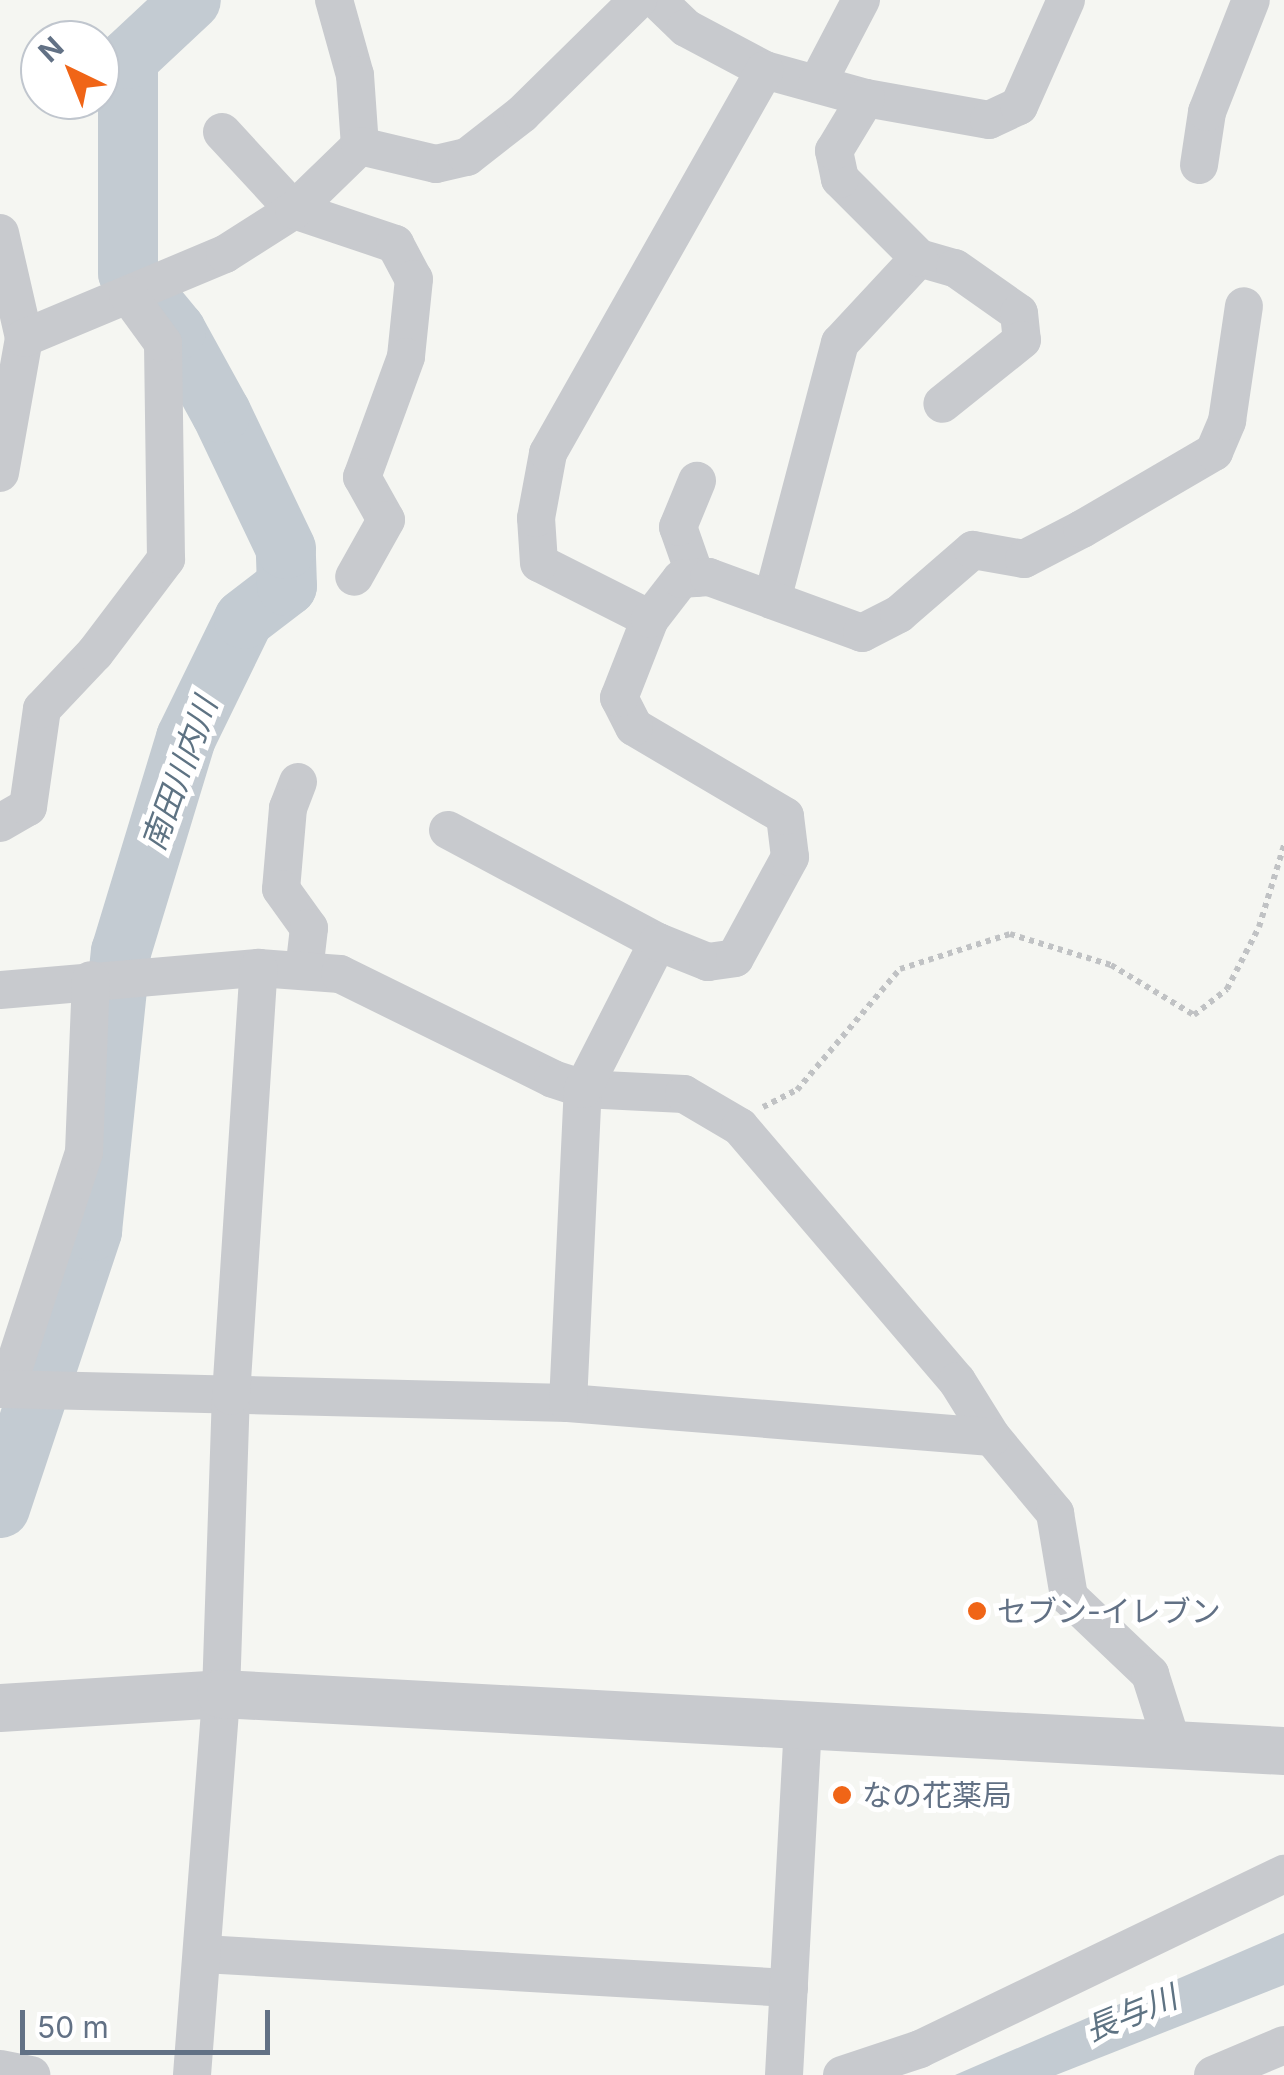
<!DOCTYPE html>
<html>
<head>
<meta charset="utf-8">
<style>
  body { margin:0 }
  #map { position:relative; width:1284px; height:2075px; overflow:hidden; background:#f5f6f2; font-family:Inter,"Noto Sans JP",sans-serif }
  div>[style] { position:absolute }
  .water>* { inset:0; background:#c3cbd2 }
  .river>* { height:60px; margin:-30px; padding:0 30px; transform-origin:30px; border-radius:30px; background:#c3cbd2 }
  .path>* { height:6px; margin-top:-3px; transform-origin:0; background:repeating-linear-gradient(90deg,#c0c2c4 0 5px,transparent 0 10px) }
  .minor>* { height:38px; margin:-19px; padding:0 19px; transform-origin:19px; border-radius:19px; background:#c8cace }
  .tertiary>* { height:48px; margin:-24px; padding:0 24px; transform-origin:24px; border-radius:24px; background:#c8cace }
  .dots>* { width:28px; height:28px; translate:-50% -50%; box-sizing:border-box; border:5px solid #fff; border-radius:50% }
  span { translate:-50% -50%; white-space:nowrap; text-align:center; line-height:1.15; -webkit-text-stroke:10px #fff; paint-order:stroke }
  .poi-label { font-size:30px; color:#627185 }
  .left { translate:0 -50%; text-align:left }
  .water-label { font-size:32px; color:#5e7383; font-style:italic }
  .north { position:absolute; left:20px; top:20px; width:100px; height:100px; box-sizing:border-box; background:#fff; border:2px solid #c0c6ce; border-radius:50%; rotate:317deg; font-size:28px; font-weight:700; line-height:40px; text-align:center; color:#627185 }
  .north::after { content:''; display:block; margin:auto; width:35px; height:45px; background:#f06517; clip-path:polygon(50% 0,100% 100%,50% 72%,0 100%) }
  .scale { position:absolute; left:20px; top:2010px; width:250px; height:45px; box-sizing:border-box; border:5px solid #627185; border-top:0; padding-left:12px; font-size:30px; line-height:35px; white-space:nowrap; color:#627185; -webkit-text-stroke:8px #fff; paint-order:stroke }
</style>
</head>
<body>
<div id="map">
  <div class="water">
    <div style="clip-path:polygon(1284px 1933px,1284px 1985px,1056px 2075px,955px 2075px)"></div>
  </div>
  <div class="river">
    <div style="left:0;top:1508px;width:292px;rotate:-71.6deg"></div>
    <div style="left:92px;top:1231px;width:281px;rotate:-84.1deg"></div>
    <div style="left:121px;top:952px;width:224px;rotate:-73.1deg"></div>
    <div style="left:186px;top:738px;width:132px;rotate:-64deg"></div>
    <div style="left:244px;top:619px;width:54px;rotate:-37.5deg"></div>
    <div style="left:287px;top:586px;width:37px;rotate:-92deg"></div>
    <div style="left:286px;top:549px;width:151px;rotate:-115.5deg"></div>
    <div style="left:221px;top:413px;width:94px;rotate:-118.8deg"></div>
    <div style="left:176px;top:331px;width:75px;rotate:-129.6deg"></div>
    <div style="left:128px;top:273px;width:214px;rotate:-90deg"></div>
    <div style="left:128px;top:59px;width:86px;rotate:-43.1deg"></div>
  </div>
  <div class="path">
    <div style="left:763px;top:1107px;width:38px;rotate:-27deg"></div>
    <div style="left:797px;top:1090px;width:159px;rotate:-49.6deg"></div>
    <div style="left:900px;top:969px;width:115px;rotate:-17.7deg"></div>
    <div style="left:1010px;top:934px;width:106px;rotate:17.1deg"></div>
    <div style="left:1111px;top:965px;width:97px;rotate:31.1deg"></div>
    <div style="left:1194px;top:1015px;width:42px;rotate:-38.2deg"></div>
    <div style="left:1227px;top:989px;width:70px;rotate:-62.7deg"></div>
    <div style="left:1259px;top:927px;width:86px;rotate:-73deg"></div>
  </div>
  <div class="minor">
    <div style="left:334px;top:0;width:78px;rotate:74.4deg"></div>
    <div style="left:355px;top:75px;width:71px;rotate:86deg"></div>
    <div style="left:657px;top:0;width:40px;rotate:44deg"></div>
    <div style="left:686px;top:28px;width:89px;rotate:28deg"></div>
    <div style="left:765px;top:70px;width:105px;rotate:15.5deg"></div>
    <div style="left:866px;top:98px;width:125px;rotate:10.1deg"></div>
    <div style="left:989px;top:120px;width:33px;rotate:-25deg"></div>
    <div style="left:1019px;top:106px;width:116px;rotate:-66.1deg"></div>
    <div style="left:817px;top:84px;width:95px;rotate:-62.4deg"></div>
    <div style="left:222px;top:132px;width:106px;rotate:47.3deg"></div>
    <div style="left:294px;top:210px;width:107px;rotate:18.6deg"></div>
    <div style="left:395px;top:244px;width:40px;rotate:62deg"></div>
    <div style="left:414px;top:279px;width:78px;rotate:95.9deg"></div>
    <div style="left:406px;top:357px;width:128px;rotate:110.1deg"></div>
    <div style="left:362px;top:477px;width:49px;rotate:60.8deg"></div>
    <div style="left:386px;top:520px;width:65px;rotate:119.3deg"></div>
    <div style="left:1199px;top:165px;width:54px;rotate:-81.4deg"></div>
    <div style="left:1207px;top:112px;width:120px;rotate:-68.6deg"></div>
    <div style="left:0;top:233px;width:108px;rotate:77.1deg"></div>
    <div style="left:24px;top:338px;width:137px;rotate:100.1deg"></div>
    <div style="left:919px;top:258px;width:37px;rotate:16deg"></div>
    <div style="left:955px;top:268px;width:78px;rotate:35.1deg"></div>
    <div style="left:1019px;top:313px;width:27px;rotate:84deg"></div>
    <div style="left:1022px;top:340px;width:102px;rotate:141.3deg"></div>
    <div style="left:24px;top:338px;width:218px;rotate:-22.7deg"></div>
    <div style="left:225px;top:254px;width:82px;rotate:-32.5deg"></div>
    <div style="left:294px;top:210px;width:92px;rotate:-44.1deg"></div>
    <div style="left:360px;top:146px;width:78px;rotate:13.3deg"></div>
    <div style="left:436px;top:164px;width:32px;rotate:-13deg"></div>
    <div style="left:467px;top:157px;width:70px;rotate:-38deg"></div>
    <div style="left:522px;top:114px;width:163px;rotate:-44.5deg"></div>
    <div style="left:696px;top:578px;width:54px;rotate:-109.4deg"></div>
    <div style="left:678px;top:527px;width:50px;rotate:-67.6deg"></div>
    <div style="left:772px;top:600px;width:266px;rotate:-75.2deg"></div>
    <div style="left:840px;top:343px;width:116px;rotate:-47.1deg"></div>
    <div style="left:919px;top:258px;width:112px;rotate:-135deg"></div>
    <div style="left:840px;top:179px;width:29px;rotate:-102deg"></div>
    <div style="left:834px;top:151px;width:62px;rotate:-58.9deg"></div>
    <div style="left:650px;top:619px;width:124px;rotate:-153.2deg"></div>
    <div style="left:539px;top:563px;width:45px;rotate:-93.8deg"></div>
    <div style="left:536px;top:518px;width:66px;rotate:-79.5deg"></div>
    <div style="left:548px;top:453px;width:440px;rotate:-60.5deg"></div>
    <div style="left:298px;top:782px;width:28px;rotate:111deg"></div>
    <div style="left:288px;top:808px;width:81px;rotate:94.9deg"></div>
    <div style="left:281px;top:889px;width:48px;rotate:54.3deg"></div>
    <div style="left:309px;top:928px;width:43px;rotate:96.6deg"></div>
    <div style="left:0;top:823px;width:32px;rotate:-30deg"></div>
    <div style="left:28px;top:807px;width:99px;rotate:-81.9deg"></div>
    <div style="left:42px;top:709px;width:77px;rotate:-46.6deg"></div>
    <div style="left:95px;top:653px;width:118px;rotate:-52.9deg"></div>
    <div style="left:166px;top:559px;width:216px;rotate:-90.8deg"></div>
    <div style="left:163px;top:343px;width:59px;rotate:-126.1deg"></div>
    <div style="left:448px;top:830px;width:238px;rotate:28.1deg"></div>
    <div style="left:0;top:990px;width:260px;rotate:-4.9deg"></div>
    <div style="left:259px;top:968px;width:81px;rotate:4.2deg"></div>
    <div style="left:340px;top:974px;width:237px;rotate:26.2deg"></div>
    <div style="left:553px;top:1079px;width:32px;rotate:18deg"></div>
    <div style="left:583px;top:1089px;width:101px;rotate:2.8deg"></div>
    <div style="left:684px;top:1094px;width:65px;rotate:30.5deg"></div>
    <div style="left:740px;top:1127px;width:334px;rotate:49.5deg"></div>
    <div style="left:957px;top:1381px;width:66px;rotate:58deg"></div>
    <div style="left:992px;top:1437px;width:99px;rotate:50.3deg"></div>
    <div style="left:1055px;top:1513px;width:85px;rotate:80.5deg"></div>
    <div style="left:1069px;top:1597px;width:112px;rotate:43.5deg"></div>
    <div style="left:1150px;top:1674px;width:76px;rotate:72.3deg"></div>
    <div style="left:7px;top:1388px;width:248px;rotate:-71.9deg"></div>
    <div style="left:84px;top:1152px;width:172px;rotate:-87.7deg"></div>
    <div style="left:0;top:1389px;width:568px;rotate:1.41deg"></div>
    <div style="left:568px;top:1403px;width:425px;rotate:4.6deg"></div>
    <div style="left:568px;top:1403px;width:314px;rotate:-87.3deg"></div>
    <div style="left:583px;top:1089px;width:165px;rotate:-63deg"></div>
    <div style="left:658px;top:942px;width:54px;rotate:21.8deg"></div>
    <div style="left:708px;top:962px;width:27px;rotate:-8deg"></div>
    <div style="left:735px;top:958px;width:115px;rotate:-61.4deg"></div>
    <div style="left:790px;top:857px;width:41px;rotate:-97deg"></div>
    <div style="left:785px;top:816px;width:175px;rotate:-149.5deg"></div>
    <div style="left:634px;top:727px;width:33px;rotate:-117deg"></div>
    <div style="left:619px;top:698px;width:85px;rotate:-68.6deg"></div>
    <div style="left:650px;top:619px;width:51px;rotate:-52.2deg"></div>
    <div style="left:681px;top:579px;width:28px;rotate:-4deg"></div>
    <div style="left:709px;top:577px;width:163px;rotate:20.1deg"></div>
    <div style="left:862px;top:633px;width:42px;rotate:-27.2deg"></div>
    <div style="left:899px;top:614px;width:98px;rotate:-40.9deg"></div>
    <div style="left:973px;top:550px;width:52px;rotate:10deg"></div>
    <div style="left:1024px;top:559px;width:65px;rotate:-27.3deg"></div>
    <div style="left:1082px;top:529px;width:153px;rotate:-30.3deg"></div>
    <div style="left:1214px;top:452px;width:34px;rotate:-67deg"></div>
    <div style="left:1227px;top:421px;width:116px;rotate:-81.6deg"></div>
    <div style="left:203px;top:1954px;width:587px;rotate:3.32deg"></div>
    <div style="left:0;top:2069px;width:32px;rotate:11deg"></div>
    <div style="left:192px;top:2075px;width:382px;rotate:-85.6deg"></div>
    <div style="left:221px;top:1694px;width:298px;rotate:-88.1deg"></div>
    <div style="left:231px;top:1396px;width:429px;rotate:-86.3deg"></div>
    <div style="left:784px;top:2075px;width:349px;rotate:-86.9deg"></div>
    <div style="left:842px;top:2075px;width:82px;rotate:-18.4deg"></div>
    <div style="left:920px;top:2049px;width:404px;rotate:-25.7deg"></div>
    <div style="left:1213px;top:2075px;width:77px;rotate:-22.9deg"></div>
  </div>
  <div class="tertiary">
    <div style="left:0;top:1708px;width:221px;rotate:-3.6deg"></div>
    <div style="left:221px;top:1694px;width:1065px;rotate:3.07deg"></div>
  </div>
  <div class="dots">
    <div style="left:977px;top:1611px;background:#f06517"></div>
    <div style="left:842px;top:1795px;background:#f06517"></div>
  </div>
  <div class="poi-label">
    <span class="left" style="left:997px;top:1611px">セブン-イレブン</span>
    <span class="left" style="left:862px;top:1795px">なの花薬局</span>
  </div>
  <div class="water-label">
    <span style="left:180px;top:774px;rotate:-70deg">南田川内川</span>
    <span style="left:1131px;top:2014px;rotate:-22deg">長与川</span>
  </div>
  <div class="north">N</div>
  <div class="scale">50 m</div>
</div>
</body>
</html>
